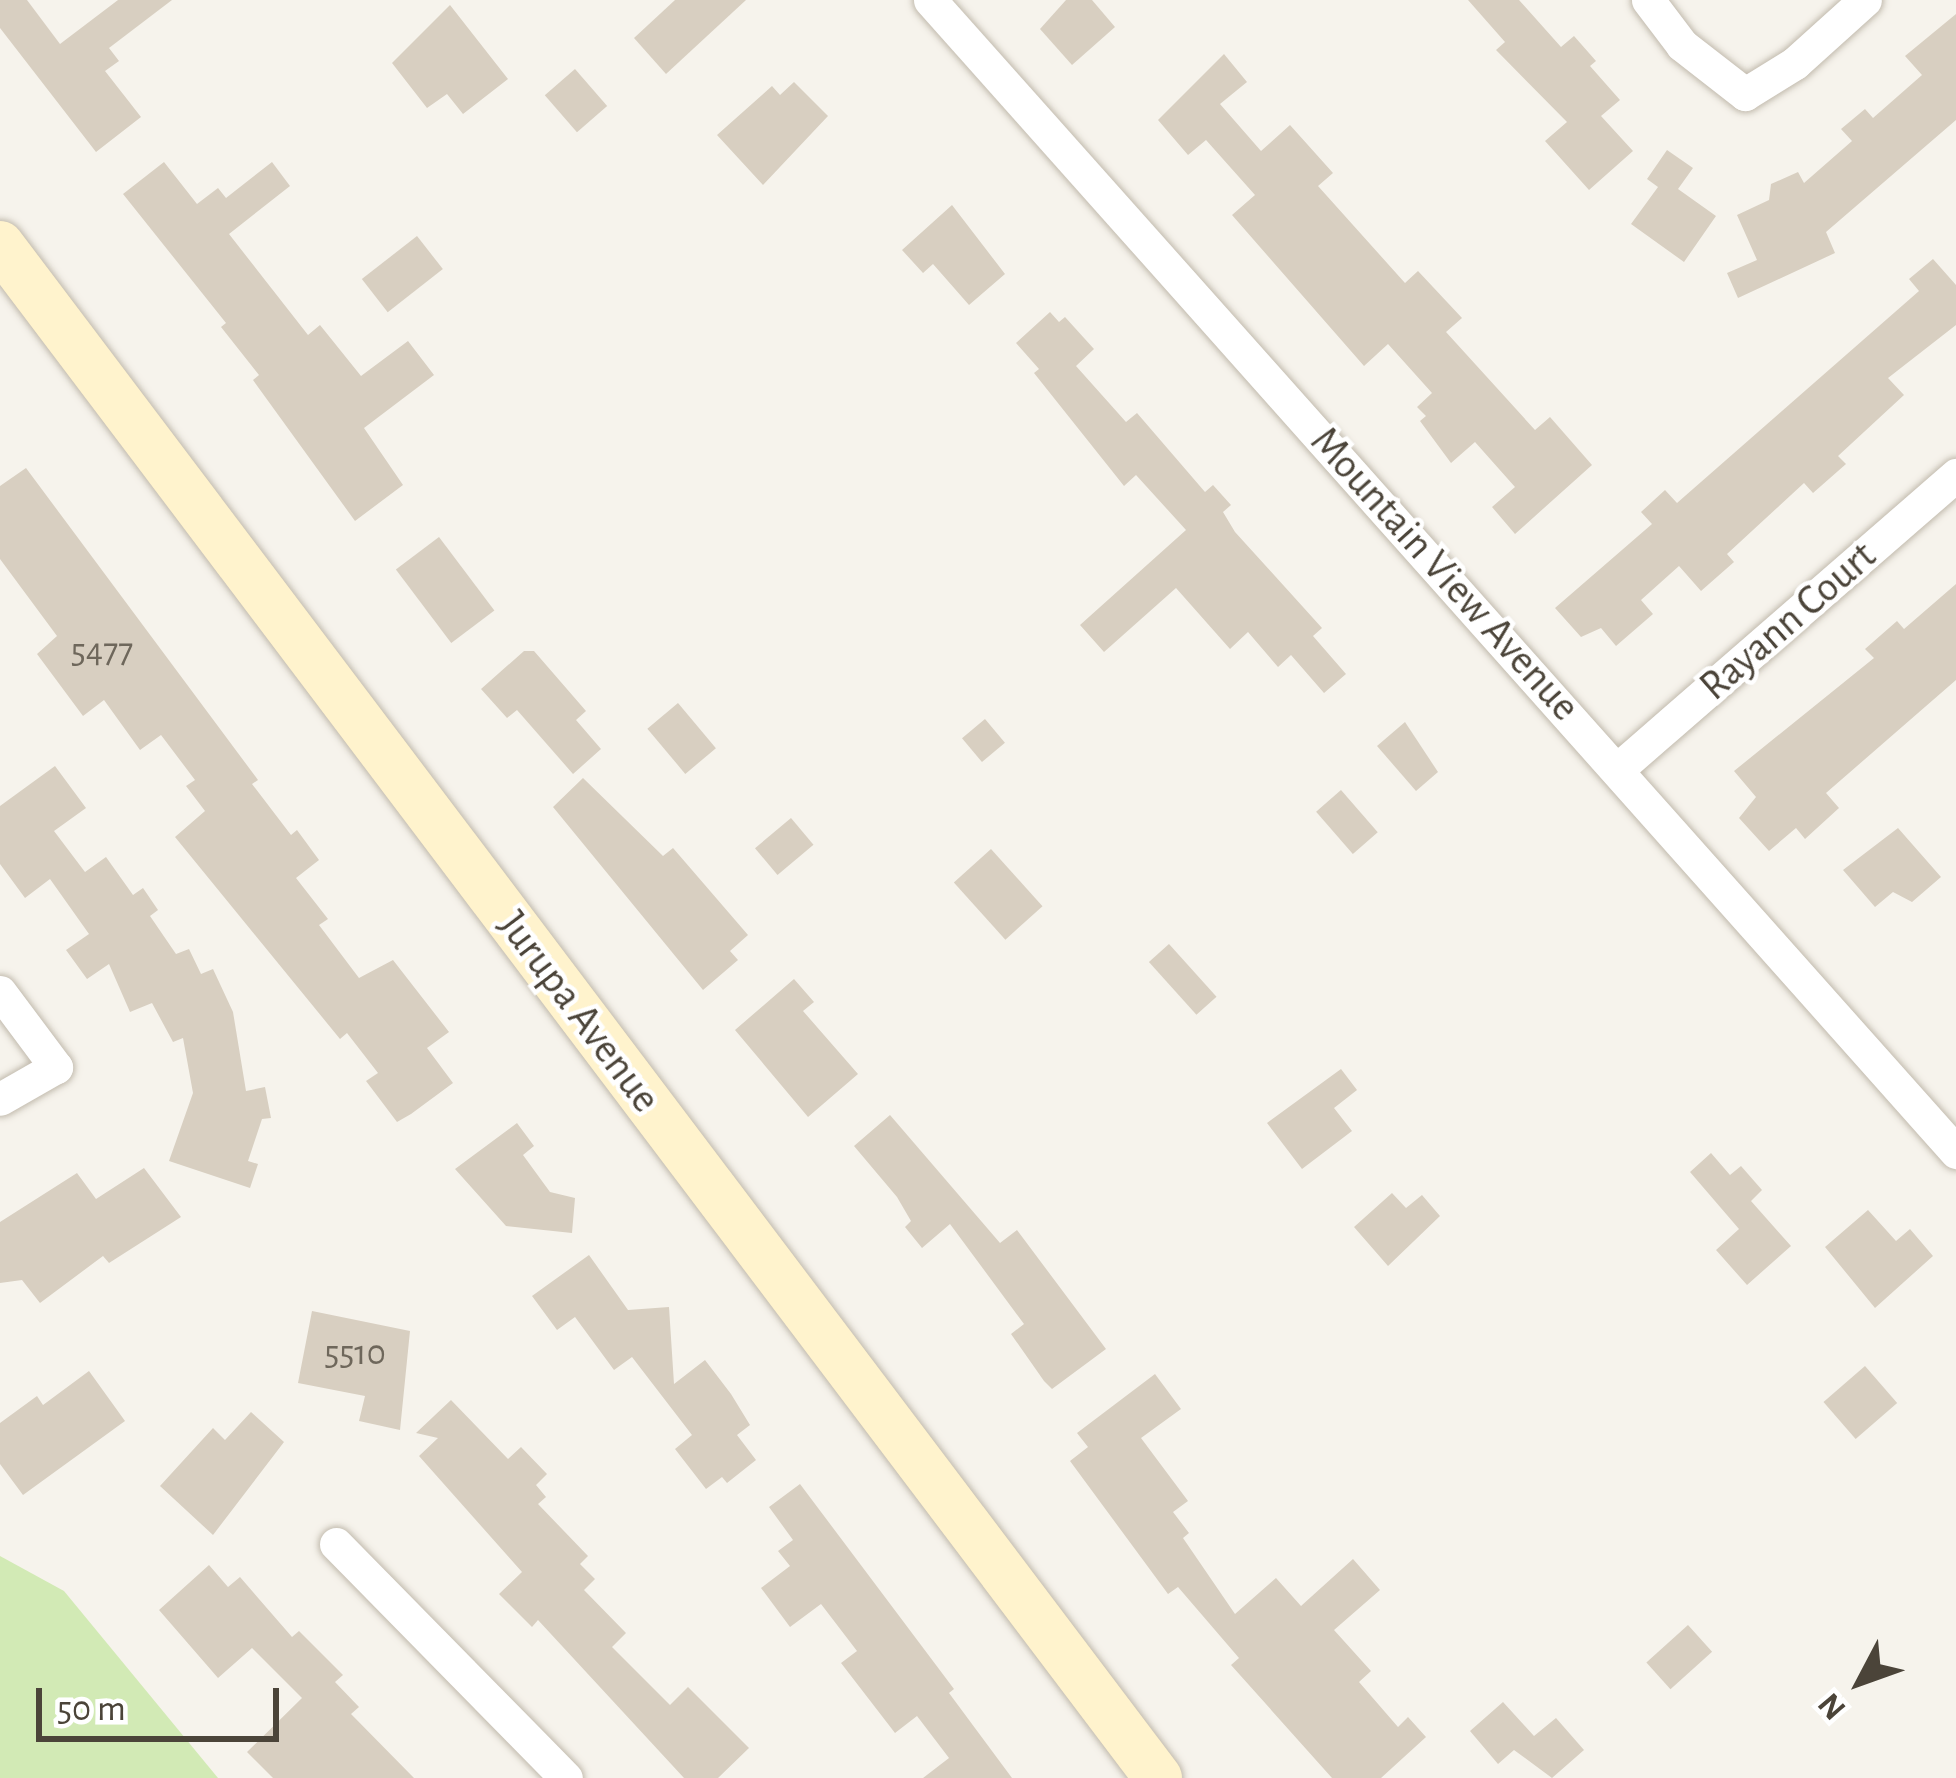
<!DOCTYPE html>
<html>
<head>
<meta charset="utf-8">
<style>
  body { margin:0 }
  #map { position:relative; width:1956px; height:1778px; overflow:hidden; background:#f6f3ec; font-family:"Alegreya Sans",sans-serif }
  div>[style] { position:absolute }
  .green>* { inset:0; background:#d2eab5 }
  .building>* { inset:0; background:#d8cfc1; transform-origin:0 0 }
  .roads { filter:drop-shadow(0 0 3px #c2bbae) drop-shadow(0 0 3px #c2bbae) }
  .minor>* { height:33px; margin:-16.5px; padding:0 16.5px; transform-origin:16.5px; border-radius:16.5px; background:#fff }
  .secondary>* { height:48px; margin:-24px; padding:0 24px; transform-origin:24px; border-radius:24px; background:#fff3cd }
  span { translate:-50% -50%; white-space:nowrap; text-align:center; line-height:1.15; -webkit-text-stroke:9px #fff; paint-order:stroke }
  .number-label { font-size:36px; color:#6e675b }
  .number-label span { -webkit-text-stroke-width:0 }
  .street-label { font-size:42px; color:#4b4439 }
  .north { position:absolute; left:1800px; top:1622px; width:120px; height:120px; -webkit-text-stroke:9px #fff; paint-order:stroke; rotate:229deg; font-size:33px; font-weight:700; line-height:48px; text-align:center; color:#4b4439 }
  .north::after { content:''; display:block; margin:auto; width:42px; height:54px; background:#4b4439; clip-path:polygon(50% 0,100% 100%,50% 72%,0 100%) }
  .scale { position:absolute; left:36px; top:1688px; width:243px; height:54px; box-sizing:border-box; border:6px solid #4b4439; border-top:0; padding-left:15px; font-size:36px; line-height:42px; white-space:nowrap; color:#4b4439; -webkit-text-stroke:9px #fff; paint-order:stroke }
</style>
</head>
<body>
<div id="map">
  <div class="green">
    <div style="clip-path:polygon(0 1556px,64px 1591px,218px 1778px,0 1778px)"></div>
  </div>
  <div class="building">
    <div style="clip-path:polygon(0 0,27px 0,60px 44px,118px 0,172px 0,109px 48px,119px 61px,105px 71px,141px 117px,96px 152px,0 28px)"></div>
    <div style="clip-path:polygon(675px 0,746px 0,666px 74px,634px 38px)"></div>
    <div style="clip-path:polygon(1066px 0,1092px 0,1115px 27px,1072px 65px,1040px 29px)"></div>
    <div style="clip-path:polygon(1468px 0,1519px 0,1561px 47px,1574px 36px,1596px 61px,1590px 66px,1620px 100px,1601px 116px,1633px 151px,1589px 190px,1545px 141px,1567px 122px,1496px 50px,1505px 42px)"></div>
    <div style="clip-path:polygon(450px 5px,508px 79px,463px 114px,447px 94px,427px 108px,392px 63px)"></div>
    <div style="clip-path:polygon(1956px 14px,1956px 120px,1826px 232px,1835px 253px,1738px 298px,1727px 273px,1757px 260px,1737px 215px,1769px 200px,1771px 184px,1798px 172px,1804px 183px,1852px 141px,1841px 129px,1865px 109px,1873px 118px,1922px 75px,1905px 56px)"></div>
    <div style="clip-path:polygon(1224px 54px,1247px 82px,1220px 104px,1261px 151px,1290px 125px,1333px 173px,1318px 186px,1405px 283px,1418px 271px,1462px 318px,1446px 332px,1535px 430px,1550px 417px,1592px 465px,1515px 534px,1492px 507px,1515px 487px,1475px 442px,1451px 463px,1420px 421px,1426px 416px,1417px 407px,1432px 393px,1388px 344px,1364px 366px,1232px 215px,1255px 195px,1206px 140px,1188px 155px,1158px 120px)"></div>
    <div style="left:575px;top:69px;width:49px;height:40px;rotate:49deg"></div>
    <div style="clip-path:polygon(794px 82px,828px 116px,763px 185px,717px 135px,772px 86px,780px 95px)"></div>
    <div style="clip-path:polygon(1667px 150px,1693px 168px,1678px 189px,1716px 216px,1684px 262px,1631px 224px,1658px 187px,1647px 179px)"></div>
    <div style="clip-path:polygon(164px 162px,197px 204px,218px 188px,226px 198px,272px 162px,290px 186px,229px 234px,308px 335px,320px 325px,361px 376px,408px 341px,434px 375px,364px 428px,403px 485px,355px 521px,253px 380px,259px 375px,221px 327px,226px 323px,123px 194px)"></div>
    <div style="clip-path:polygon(952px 205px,1005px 274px,969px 305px,933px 264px,923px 273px,902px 250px)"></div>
    <div style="left:417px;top:236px;width:42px;height:70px;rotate:52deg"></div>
    <div style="clip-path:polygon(1933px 259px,1956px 285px,1956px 325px,1888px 378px,1904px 395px,1838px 456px,1846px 464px,1813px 493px,1804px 483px,1727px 554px,1734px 562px,1701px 591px,1679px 566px,1641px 600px,1653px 614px,1616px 646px,1601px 628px,1581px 637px,1555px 608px,1652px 524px,1641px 512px,1665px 490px,1677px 503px,1919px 291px,1909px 279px)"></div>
    <div style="clip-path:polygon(1050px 312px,1059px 322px,1065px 317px,1094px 349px,1076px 366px,1126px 422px,1137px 413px,1205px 492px,1213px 485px,1231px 505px,1223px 512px,1235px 532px,1322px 628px,1313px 636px,1346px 674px,1324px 693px,1291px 655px,1278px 667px,1248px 632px,1230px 649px,1176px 588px,1104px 652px,1080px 625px,1186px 530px,1136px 475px,1124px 486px,1034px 373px,1039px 369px,1016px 343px)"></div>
    <div style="clip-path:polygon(26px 468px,258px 780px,252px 784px,291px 835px,297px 830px,319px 860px,296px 878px,328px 919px,319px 925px,359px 978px,393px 960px,449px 1032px,427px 1048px,453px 1083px,411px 1114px,397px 1122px,366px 1081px,378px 1073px,347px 1033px,340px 1039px,175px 837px,205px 811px,186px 786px,195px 780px,161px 735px,140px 750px,104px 700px,83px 716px,37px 654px,57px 636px,0 559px,0 486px)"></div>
    <div style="left:439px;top:537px;width:92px;height:54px;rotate:53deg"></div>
    <div style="clip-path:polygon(1956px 584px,1956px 680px,1826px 793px,1839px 808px,1805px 839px,1796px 828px,1769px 851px,1739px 818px,1756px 797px,1734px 771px,1874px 658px,1865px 649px,1897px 621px,1904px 629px)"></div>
    <div style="clip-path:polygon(524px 651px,534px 651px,586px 711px,576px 720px,601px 749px,573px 774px,517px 710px,507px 718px,481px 689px)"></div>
    <div style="left:678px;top:703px;width:59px;height:40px;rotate:50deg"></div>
    <div style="left:985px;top:719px;width:31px;height:30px;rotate:50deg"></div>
    <div style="clip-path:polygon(1405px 722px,1438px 772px,1416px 791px,1377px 746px)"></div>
    <div style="clip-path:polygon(55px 766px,86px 808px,54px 831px,85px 872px,106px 857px,133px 895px,143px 888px,158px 910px,150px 916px,176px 954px,189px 949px,201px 974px,213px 969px,233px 1012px,246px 1091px,265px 1087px,271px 1118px,262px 1119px,248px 1161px,258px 1164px,250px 1188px,169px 1161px,193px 1093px,183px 1038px,173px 1042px,152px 1003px,130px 1012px,109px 964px,87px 979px,66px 950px,89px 934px,50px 879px,25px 898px,0 864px,0 806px)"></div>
    <div style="clip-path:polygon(583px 778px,663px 856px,673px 848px,748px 935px,730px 951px,738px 960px,703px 990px,553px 807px)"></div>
    <div style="left:1341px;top:790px;width:56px;height:33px;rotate:49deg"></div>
    <div style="left:791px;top:818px;width:35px;height:47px;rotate:50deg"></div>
    <div style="clip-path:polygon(1898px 828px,1941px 877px,1912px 902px,1893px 892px,1875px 907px,1843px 870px)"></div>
    <div style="left:991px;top:849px;width:77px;height:50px;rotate:48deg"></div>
    <div style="left:1169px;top:944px;width:71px;height:27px;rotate:48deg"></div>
    <div style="clip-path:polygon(794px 979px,814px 1002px,803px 1011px,858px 1074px,808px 1117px,735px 1030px)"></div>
    <div style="clip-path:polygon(1341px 1069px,1357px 1090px,1334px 1108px,1352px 1131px,1302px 1169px,1267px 1123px)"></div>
    <div style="clip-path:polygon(890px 1115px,1000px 1243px,1017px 1230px,1106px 1349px,1052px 1389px,1044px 1381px,1011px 1334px,1024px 1324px,950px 1224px,922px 1248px,905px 1227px,911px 1221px,897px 1197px,854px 1146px)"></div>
    <div style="clip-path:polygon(517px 1123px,534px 1146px,523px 1155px,550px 1192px,575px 1198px,572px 1233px,506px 1226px,455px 1169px)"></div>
    <div style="clip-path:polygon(1711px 1153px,1730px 1175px,1741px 1166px,1762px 1190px,1751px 1201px,1791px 1246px,1747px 1285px,1716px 1250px,1739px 1229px,1690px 1172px)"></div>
    <div style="clip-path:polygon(144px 1168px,181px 1217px,109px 1263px,103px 1256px,40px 1303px,22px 1280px,0 1283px,0 1222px,77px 1173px,96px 1199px)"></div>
    <div style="clip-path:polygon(1392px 1193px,1406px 1208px,1422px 1195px,1440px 1216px,1388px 1266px,1354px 1227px)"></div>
    <div style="clip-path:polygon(1868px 1210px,1896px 1241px,1910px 1229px,1933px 1256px,1875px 1308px,1825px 1247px)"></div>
    <div style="clip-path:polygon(589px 1255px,628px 1310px,669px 1307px,674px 1384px,705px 1360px,731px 1394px,750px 1425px,737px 1435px,756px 1460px,727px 1483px,722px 1477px,706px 1489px,675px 1449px,692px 1435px,632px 1357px,614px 1370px,575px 1317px,557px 1330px,532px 1296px)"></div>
    <div style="clip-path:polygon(312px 1311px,410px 1331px,400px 1430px,359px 1421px,365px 1396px,298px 1383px)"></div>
    <div style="left:1865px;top:1366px;width:49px;height:55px;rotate:49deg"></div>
    <div style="clip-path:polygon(89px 1371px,125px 1421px,23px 1495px,0 1464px,0 1423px,37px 1396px,43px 1405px)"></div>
    <div style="clip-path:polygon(1155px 1374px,1181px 1409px,1141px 1438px,1188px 1501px,1173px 1512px,1189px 1533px,1183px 1538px,1235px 1614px,1276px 1578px,1301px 1606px,1353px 1559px,1380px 1590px,1334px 1630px,1371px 1671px,1359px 1682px,1398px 1727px,1408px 1717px,1426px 1737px,1381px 1778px,1332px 1778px,1231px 1665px,1239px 1658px,1178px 1587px,1168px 1594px,1070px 1461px,1088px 1447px,1077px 1433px)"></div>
    <div style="clip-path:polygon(451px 1400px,508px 1459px,521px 1447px,547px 1474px,536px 1485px,546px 1497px,538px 1504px,588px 1556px,580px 1564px,595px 1579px,584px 1590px,626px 1633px,612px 1647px,670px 1705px,688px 1687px,749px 1748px,718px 1778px,684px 1778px,538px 1620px,532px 1627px,499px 1594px,522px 1572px,419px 1456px,438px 1438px,416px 1433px)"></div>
    <div style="clip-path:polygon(251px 1412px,284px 1442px,213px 1535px,160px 1486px,213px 1428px,225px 1440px)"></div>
    <div style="clip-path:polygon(800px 1484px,954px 1689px,949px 1693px,1012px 1778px,923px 1778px,949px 1758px,917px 1716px,895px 1733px,841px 1663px,857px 1651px,821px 1604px,790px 1627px,761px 1588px,790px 1566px,778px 1551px,793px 1540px,769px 1507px)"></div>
    <div style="clip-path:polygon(209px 1565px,228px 1587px,240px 1577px,292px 1637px,299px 1631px,343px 1675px,335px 1682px,359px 1707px,351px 1714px,414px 1778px,273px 1778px,247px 1752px,302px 1698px,252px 1648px,218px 1678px,159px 1610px)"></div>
    <div style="left:1688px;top:1625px;width:36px;height:56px;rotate:48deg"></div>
    <div style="clip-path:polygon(1503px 1702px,1534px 1736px,1556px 1718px,1584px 1750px,1552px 1778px,1514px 1750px,1498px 1764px,1470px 1731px)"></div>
  </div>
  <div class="roads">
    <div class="minor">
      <div style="left:930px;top:0;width:1543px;rotate:48.31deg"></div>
      <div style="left:1648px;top:0;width:56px;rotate:52.9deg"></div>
      <div style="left:1682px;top:45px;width:80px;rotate:37.9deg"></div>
      <div style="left:1745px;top:94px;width:59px;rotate:-31.8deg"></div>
      <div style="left:1795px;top:63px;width:94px;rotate:-42deg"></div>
      <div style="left:1619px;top:768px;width:447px;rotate:-41deg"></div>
      <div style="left:0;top:992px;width:94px;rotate:53.3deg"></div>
      <div style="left:56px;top:1067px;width:64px;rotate:150.3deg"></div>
      <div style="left:336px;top:1544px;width:328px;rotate:45.5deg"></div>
    </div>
    <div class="secondary">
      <div style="left:0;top:245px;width:1921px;rotate:52.93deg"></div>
    </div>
  </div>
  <div class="number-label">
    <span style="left:102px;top:652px">5477</span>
    <span style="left:355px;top:1354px">5510</span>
  </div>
  <div class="street-label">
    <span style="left:1445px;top:574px;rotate:48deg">Mountain View Avenue</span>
    <span style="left:1788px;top:621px;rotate:-41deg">Rayann Court</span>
    <span style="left:579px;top:1012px;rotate:53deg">Jurupa Avenue</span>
  </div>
  <div class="north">N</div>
  <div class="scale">50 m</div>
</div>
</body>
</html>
